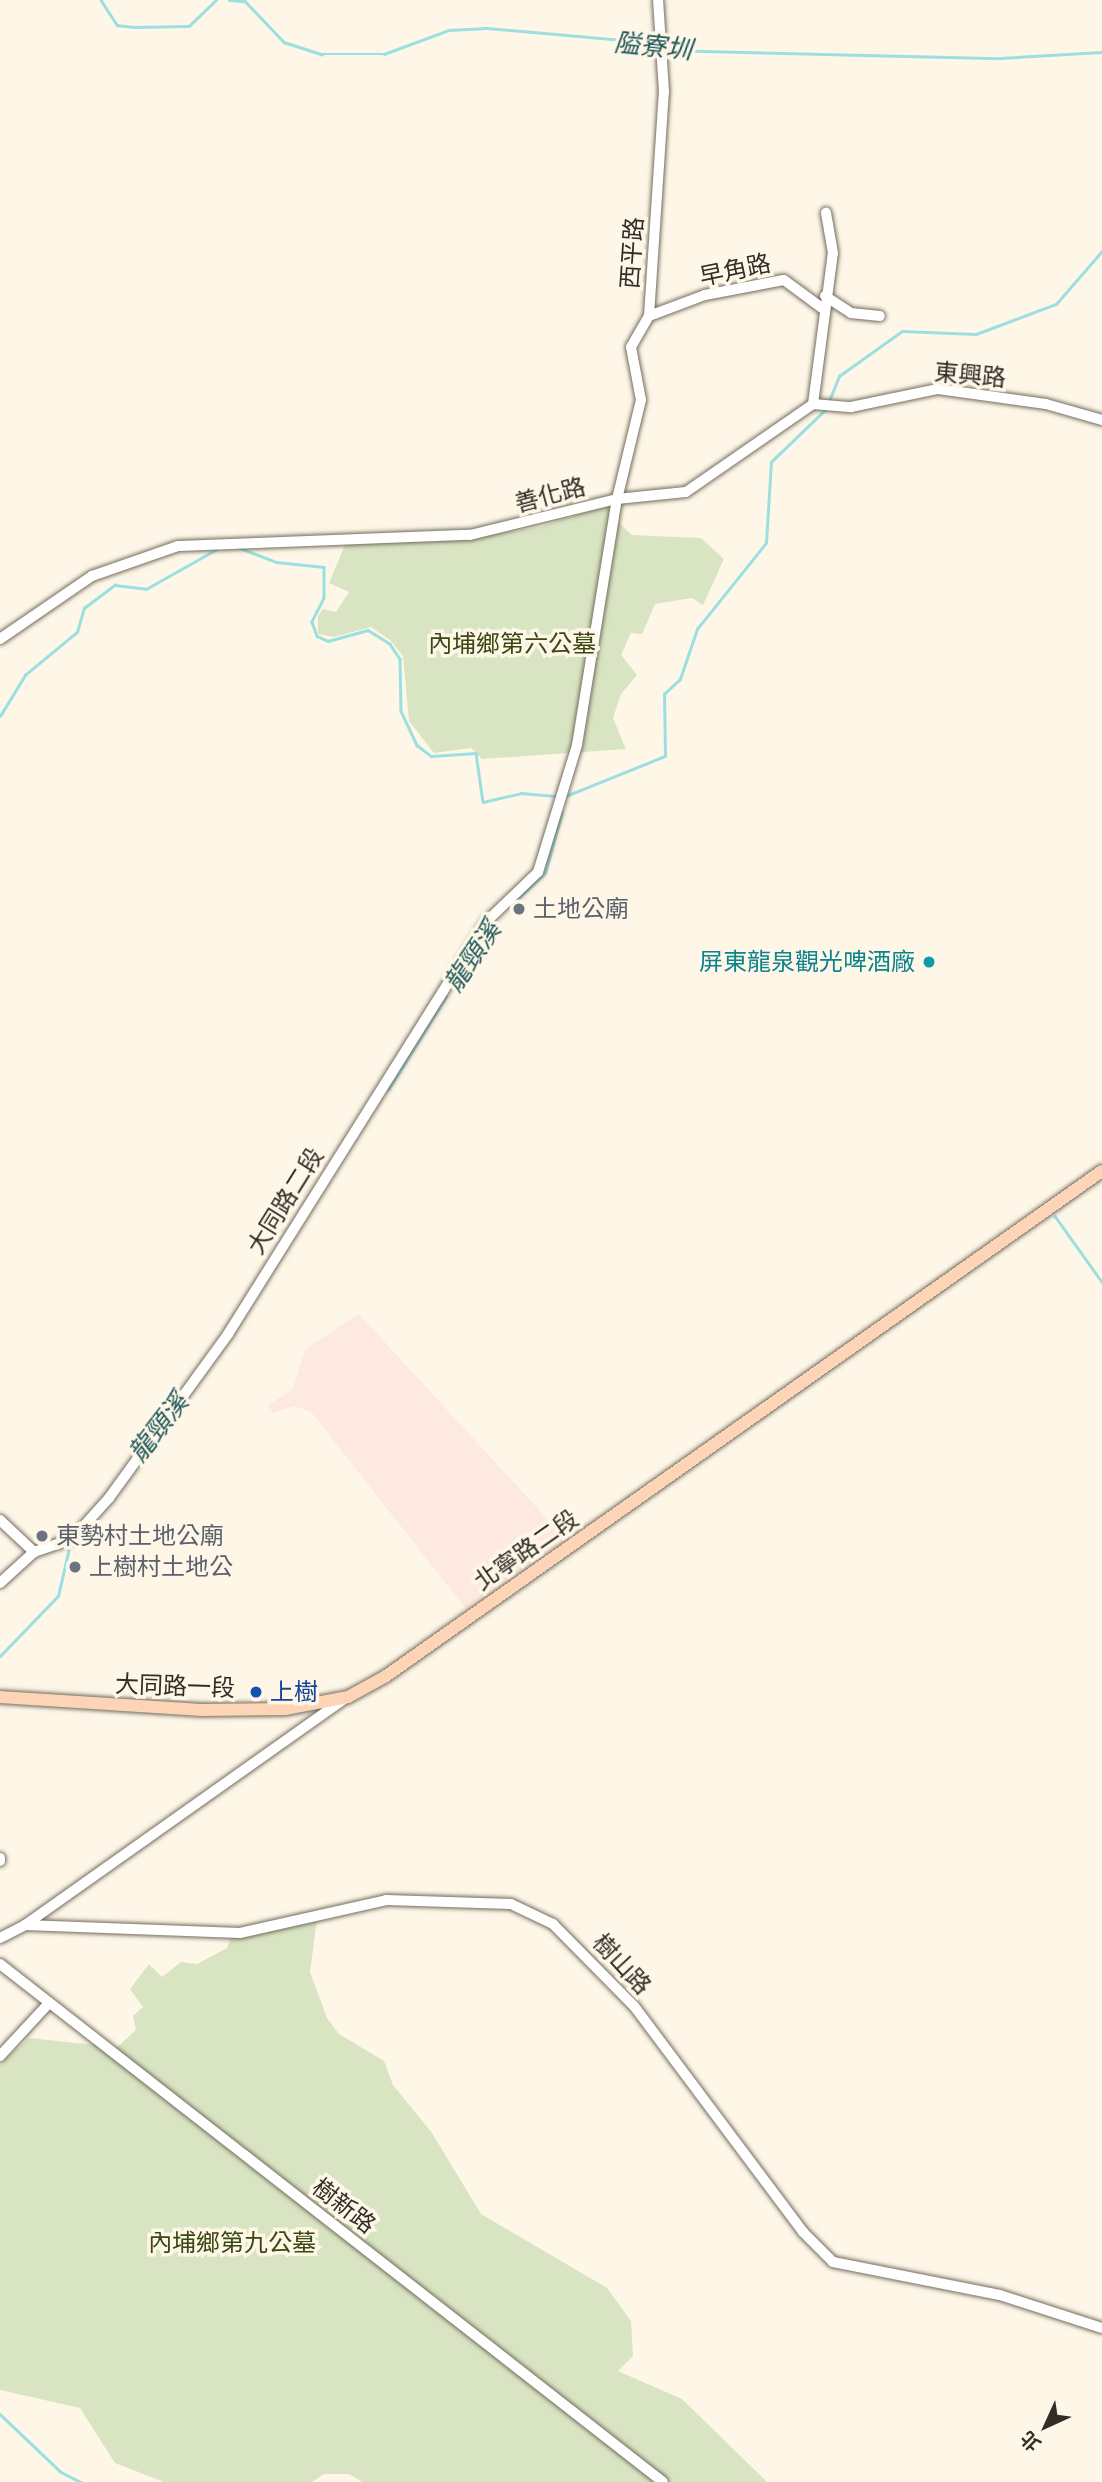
<!DOCTYPE html>
<html>
<head>
<meta charset="utf-8">
<style>
  body { margin:0 }
  #map { position:relative; width:1102px; height:2482px; overflow:hidden; background:#fef7e8; font-family:Cabin,"Noto Sans TC",sans-serif }
  div>[style] { position:absolute }
  .industrial>* { inset:0; background:#fde9e1 }
  .green>* { inset:0; background:#d9e5c2 }
  .stream>* { height:2.5px; margin:-1.25px; padding:0 1.25px; transform-origin:1.25px; border-radius:1.25px; background:#9bdfe1 }
  .roads { filter:drop-shadow(0 0 2px #736d5f) drop-shadow(0 0 2px #736d5f) }
  .minor>* { height:10px; margin:-5px; padding:0 5px; transform-origin:5px; border-radius:5px; background:#fff }
  .major>* { height:12px; margin:-6px; padding:0 6px; transform-origin:6px; border-radius:6px; background:#fdd5b6 }
  .dots>* { width:19px; height:19px; translate:-50% -50%; box-sizing:border-box; border:4px solid #fef7e8; border-radius:50% }
  span { translate:-50% -50%; white-space:nowrap; text-align:center; line-height:1.15; -webkit-text-stroke:7px #fef7e8; paint-order:stroke }
  .street-label { font-size:24px; color:#312e28 }
  .park-label { font-size:24px; color:#394711 }
  .worship-label { font-size:24px; color:#5b616d }
  .left { translate:0 -50%; text-align:left }
  .culture-label { font-size:24px; color:#0d838f }
  .right { translate:-100% -50%; text-align:right }
  .transit-label { font-size:24px; color:#164399 }
  .water-label { font-size:26px; color:#1e5759; font-style:italic }
  .north { position:absolute; left:1011px; top:2391px; width:70px; height:70px; -webkit-text-stroke:5px #fef7e8; paint-order:stroke; rotate:225deg; font-size:19px; font-weight:700; line-height:28px; text-align:center; color:#312e28 }
  .north::after { content:''; display:block; margin:auto; width:24px; height:32px; background:#312e28; clip-path:polygon(50% 0,100% 100%,50% 72%,0 100%) }
</style>
</head>
<body>
<div id="map">
  <div class="industrial">
    <div style="clip-path:polygon(359px 1314px,565px 1538px,465px 1608px,311px 1412px,294px 1406px,273px 1413px,268px 1405px,293px 1389px,305px 1349px)"></div>
  </div>
  <div class="green">
    <div style="clip-path:polygon(622px 501px,619px 523px,632px 535px,701px 538px,724px 559px,703px 605px,692px 598px,655px 604px,642px 634px,631px 633px,621px 655px,637px 675px,621px 694px,613px 718px,626px 749px,482px 759px,471px 748px,434px 753px,409px 721px,403px 656px,390px 640px,371px 627px,334px 637px,318px 634px,318px 616px,323px 609px,336px 612px,349px 592px,329px 583px,345px 545px,469px 539px,539px 527px)"></div>
    <div style="clip-path:polygon(317px 1919px,310px 1972px,327px 2018px,339px 2034px,384px 2061px,393px 2085px,432px 2133px,481px 2214px,607px 2288px,631px 2321px,633px 2356px,618px 2371px,682px 2399px,767px 2482px,362px 2482px,349px 2474px,324px 2474px,312px 2482px,164px 2482px,115px 2463px,80px 2408px,0 2390px,0 2064px,29px 2038px,95px 2045px,110px 2054px,136px 2030px,133px 2016px,143px 2007px,130px 1989px,149px 1964px,162px 1977px,181px 1962px,197px 1964px,227px 1948px,231px 1935px)"></div>
  </div>
  <div class="stream">
    <div style="left:101px;top:0;width:30px;rotate:57deg"></div>
    <div style="left:117px;top:25px;width:16px;rotate:7deg"></div>
    <div style="left:133px;top:27px;width:56px;rotate:-1deg"></div>
    <div style="left:189px;top:26px;width:37px;rotate:-44deg"></div>
    <div style="left:229px;top:0;width:16px;rotate:4deg"></div>
    <div style="left:245px;top:1px;width:57px;rotate:46.4deg"></div>
    <div style="left:284px;top:42px;width:40px;rotate:18deg"></div>
    <div style="left:322px;top:54px;width:62px"></div>
    <div style="left:384px;top:54px;width:69px;rotate:-20.3deg"></div>
    <div style="left:449px;top:30px;width:38px;rotate:-3deg"></div>
    <div style="left:487px;top:28px;width:147px;rotate:5.1deg"></div>
    <div style="left:633px;top:41px;width:25px;rotate:21deg"></div>
    <div style="left:663px;top:50px;width:337px;rotate:1.4deg"></div>
    <div style="left:1000px;top:58px;width:102px;rotate:-3.4deg"></div>
    <div style="left:829px;top:401px;width:27px;rotate:-68deg"></div>
    <div style="left:839px;top:376px;width:77px;rotate:-35.5deg"></div>
    <div style="left:902px;top:331px;width:74px;rotate:2.3deg"></div>
    <div style="left:976px;top:334px;width:85px;rotate:-20.6deg"></div>
    <div style="left:1056px;top:304px;width:70px;rotate:-49deg"></div>
    <div style="left:240px;top:548px;width:39px;rotate:21deg"></div>
    <div style="left:276px;top:562px;width:48px;rotate:5.9deg"></div>
    <div style="left:324px;top:567px;width:31px;rotate:90deg"></div>
    <div style="left:324px;top:598px;width:27px;rotate:117deg"></div>
    <div style="left:312px;top:622px;width:15px;rotate:70deg"></div>
    <div style="left:317px;top:636px;width:12px;rotate:24deg"></div>
    <div style="left:328px;top:641px;width:41px;rotate:-15.4deg"></div>
    <div style="left:368px;top:630px;width:26px;rotate:32deg"></div>
    <div style="left:390px;top:644px;width:18px;rotate:56deg"></div>
    <div style="left:400px;top:659px;width:52px;rotate:88.9deg"></div>
    <div style="left:401px;top:711px;width:38px;rotate:65deg"></div>
    <div style="left:417px;top:745px;width:18px;rotate:38deg"></div>
    <div style="left:431px;top:756px;width:45px;rotate:-3.8deg"></div>
    <div style="left:476px;top:753px;width:49px;rotate:81.9deg"></div>
    <div style="left:483px;top:802px;width:39px;rotate:-13deg"></div>
    <div style="left:521px;top:793px;width:37px;rotate:5deg"></div>
    <div style="left:0;top:716px;width:48px;rotate:-58.6deg"></div>
    <div style="left:25px;top:675px;width:67px;rotate:-39.6deg"></div>
    <div style="left:77px;top:632px;width:25px;rotate:-74deg"></div>
    <div style="left:84px;top:608px;width:39px;rotate:-37deg"></div>
    <div style="left:115px;top:585px;width:31px;rotate:7deg"></div>
    <div style="left:146px;top:589px;width:81px;rotate:-29.4deg"></div>
    <div style="left:566px;top:796px;width:107px;rotate:-22deg"></div>
    <div style="left:665px;top:756px;width:62px;rotate:-90.9deg"></div>
    <div style="left:664px;top:694px;width:22px;rotate:-43deg"></div>
    <div style="left:680px;top:679px;width:53px;rotate:-71.2deg"></div>
    <div style="left:697px;top:629px;width:110px;rotate:-51.3deg"></div>
    <div style="left:766px;top:543px;width:81px;rotate:-86.5deg"></div>
    <div style="left:771px;top:462px;width:78px;rotate:-44deg"></div>
    <div style="left:514px;top:902px;width:42px;rotate:-43.1deg"></div>
    <div style="left:545px;top:873px;width:63px;rotate:-74.4deg"></div>
    <div style="left:388px;top:1090px;width:110px;rotate:-58.1deg"></div>
    <div style="left:1055px;top:1216px;width:81px;rotate:54.5deg"></div>
    <div style="left:0;top:1656px;width:83px;rotate:-46deg"></div>
    <div style="left:58px;top:1596px;width:53px;rotate:-77deg"></div>
    <div style="left:0;top:2414px;width:84px;rotate:43.6deg"></div>
    <div style="left:61px;top:2472px;width:22px;rotate:27deg"></div>
  </div>
  <div class="roads">
    <div class="minor">
      <div style="left:825px;top:296px;width:31px;rotate:33deg"></div>
      <div style="left:851px;top:313px;width:29px;rotate:6deg"></div>
      <div style="left:649px;top:316px;width:60px;rotate:-20.6deg"></div>
      <div style="left:705px;top:295px;width:80px;rotate:-10.8deg"></div>
      <div style="left:784px;top:280px;width:47px;rotate:36.4deg"></div>
      <div style="left:813px;top:404px;width:152px;rotate:-82.5deg"></div>
      <div style="left:833px;top:253px;width:41px;rotate:-99.9deg"></div>
      <div style="left:0;top:639px;width:112px;rotate:-34.4deg"></div>
      <div style="left:92px;top:576px;width:91px;rotate:-19.2deg"></div>
      <div style="left:178px;top:546px;width:292px;rotate:-2.2deg"></div>
      <div style="left:470px;top:535px;width:151px;rotate:-13.8deg"></div>
      <div style="left:617px;top:499px;width:69px;rotate:-5.8deg"></div>
      <div style="left:686px;top:492px;width:155px;rotate:-34.7deg"></div>
      <div style="left:813px;top:404px;width:38px;rotate:5deg"></div>
      <div style="left:851px;top:407px;width:89px;rotate:-11.7deg"></div>
      <div style="left:938px;top:389px;width:109px;rotate:7.9deg"></div>
      <div style="left:1046px;top:404px;width:58px;rotate:15.9deg"></div>
      <div style="left:0;top:1520px;width:47px;rotate:43.3deg"></div>
      <div style="left:0;top:1583px;width:46px;rotate:-42.4deg"></div>
      <div style="left:34px;top:1552px;width:40px;rotate:-18.9deg"></div>
      <div style="left:72px;top:1539px;width:55px;rotate:-47.9deg"></div>
      <div style="left:109px;top:1498px;width:203px;rotate:-54deg"></div>
      <div style="left:228px;top:1334px;width:489px;rotate:-57.9deg"></div>
      <div style="left:488px;top:920px;width:69px;rotate:-43.8deg"></div>
      <div style="left:538px;top:872px;width:133px;rotate:-72.9deg"></div>
      <div style="left:577px;top:745px;width:249px;rotate:-80.8deg"></div>
      <div style="left:617px;top:499px;width:102px;rotate:-76.4deg"></div>
      <div style="left:641px;top:400px;width:54px;rotate:-100.7deg"></div>
      <div style="left:631px;top:347px;width:36px;rotate:-60deg"></div>
      <div style="left:649px;top:316px;width:225px;rotate:-86.2deg"></div>
      <div style="left:664px;top:92px;width:92px;rotate:-93.7deg"></div>
      <div style="left:0;top:1858px;width:3px;rotate:90deg"></div>
      <div style="left:25px;top:1925px;width:393px;rotate:-35.3deg"></div>
      <div style="left:0;top:1938px;width:28px;rotate:-27deg"></div>
      <div style="left:25px;top:1925px;width:215px;rotate:2.1deg"></div>
      <div style="left:240px;top:1933px;width:150px;rotate:-12.7deg"></div>
      <div style="left:386px;top:1900px;width:125px;rotate:1.8deg"></div>
      <div style="left:511px;top:1904px;width:47px;rotate:25.5deg"></div>
      <div style="left:553px;top:1924px;width:115px;rotate:45.4deg"></div>
      <div style="left:634px;top:2006px;width:282px;rotate:53.2deg"></div>
      <div style="left:803px;top:2232px;width:42px;rotate:45deg"></div>
      <div style="left:833px;top:2262px;width:170px;rotate:11.2deg"></div>
      <div style="left:1000px;top:2295px;width:107px;rotate:17.9deg"></div>
      <div style="left:0;top:1964px;width:841px;rotate:38deg"></div>
      <div style="left:0;top:2056px;width:72px;rotate:-47.2deg"></div>
    </div>
    <div class="major">
      <div style="left:0;top:1697px;width:202px;rotate:3.7deg"></div>
      <div style="left:202px;top:1710px;width:83px;rotate:-0.7deg"></div>
      <div style="left:285px;top:1709px;width:64px;rotate:-10.8deg"></div>
      <div style="left:348px;top:1697px;width:43px;rotate:-28.9deg"></div>
      <div style="left:386px;top:1676px;width:876px;rotate:-35.2deg"></div>
    </div>
  </div>
  <div class="dots">
    <div style="left:519px;top:909px;background:#6b7280"></div>
    <div style="left:929px;top:962px;background:#0f9aa8"></div>
    <div style="left:42px;top:1536px;background:#6b7280"></div>
    <div style="left:75px;top:1567px;background:#6b7280"></div>
    <div style="left:256px;top:1692px;background:#1a4fb4"></div>
  </div>
  <div class="street-label">
    <span style="left:632px;top:253px;rotate:-86deg">西平路</span>
    <span style="left:735px;top:270px;rotate:-12deg">早角路</span>
    <span style="left:970px;top:375px;rotate:5deg">東興路</span>
    <span style="left:550px;top:495px;rotate:-15deg">善化路</span>
    <span style="left:285px;top:1201px;rotate:-58deg">大同路二段</span>
    <span style="left:526px;top:1550px;rotate:-35deg">北寧路二段</span>
    <span style="left:175px;top:1686px;rotate:2deg">大同路一段</span>
    <span style="left:622px;top:1964px;rotate:47deg">樹山路</span>
    <span style="left:344px;top:2206px;rotate:38deg">樹新路</span>
  </div>
  <div class="park-label">
    <span style="left:512px;top:644px">內埔鄉第六公墓</span>
    <span style="left:232px;top:2243px">內埔鄉第九公墓</span>
  </div>
  <div class="worship-label">
    <span class="left" style="left:533px;top:909px">土地公廟</span>
    <span class="left" style="left:56px;top:1536px">東勢村土地公廟</span>
    <span class="left" style="left:89px;top:1567px">上樹村土地公</span>
  </div>
  <div class="culture-label">
    <span class="right" style="left:915px;top:962px">屏東龍泉觀光啤酒廠</span>
  </div>
  <div class="transit-label">
    <span class="left" style="left:270px;top:1692px">上樹</span>
  </div>
  <div class="water-label">
    <span style="left:653px;top:47px;rotate:6deg">隘寮圳</span>
    <span style="left:473px;top:957px;rotate:-56deg">龍頸溪</span>
    <span style="left:159px;top:1428px;rotate:-52deg">龍頸溪</span>
  </div>
  <div class="north">北</div>
</div>
</body>
</html>
